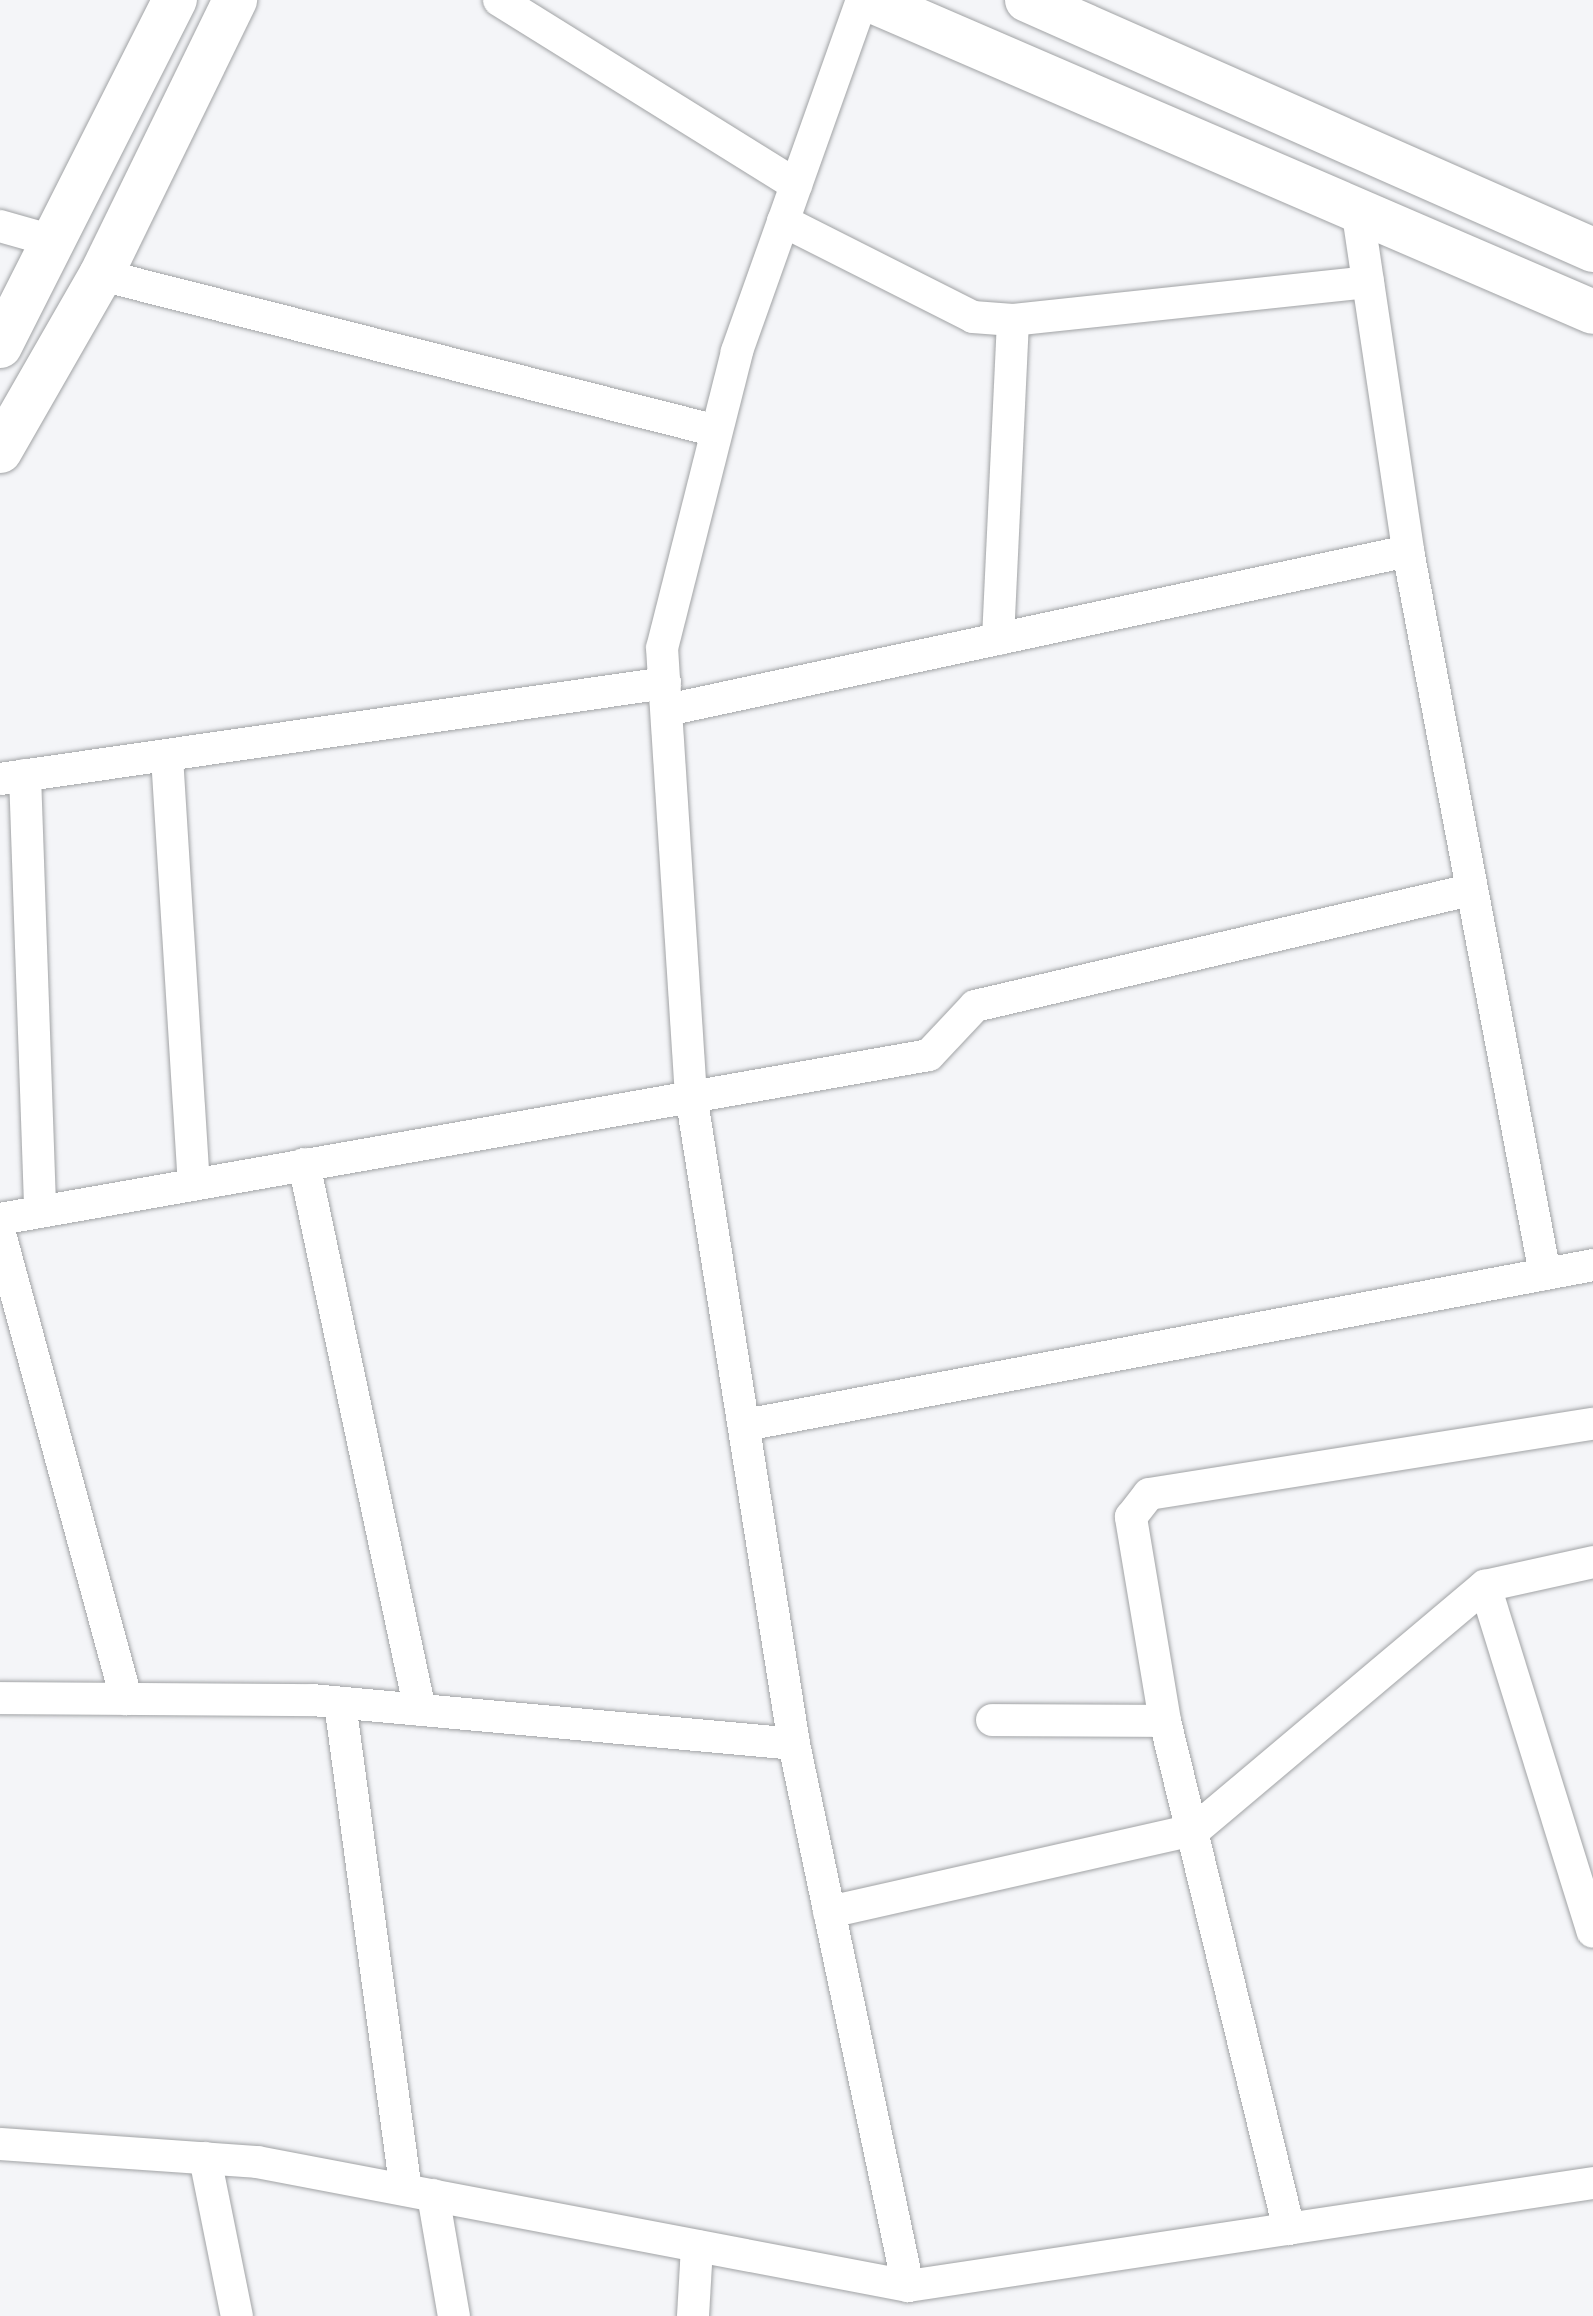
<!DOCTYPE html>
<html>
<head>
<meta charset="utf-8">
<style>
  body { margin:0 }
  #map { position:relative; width:1593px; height:2316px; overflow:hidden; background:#f4f5f8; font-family:"IBM Plex Sans",sans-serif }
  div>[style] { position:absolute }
  .roads { filter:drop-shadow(0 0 2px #a1a3a5) drop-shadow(0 0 2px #a1a3a5) }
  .street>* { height:32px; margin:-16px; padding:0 16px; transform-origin:16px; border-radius:16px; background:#fff }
  .secondary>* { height:44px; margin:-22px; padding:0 22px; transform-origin:22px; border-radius:22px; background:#fff }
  span { translate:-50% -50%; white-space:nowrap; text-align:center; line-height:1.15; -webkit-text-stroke:8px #fff; paint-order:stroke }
</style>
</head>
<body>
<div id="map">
  <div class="roads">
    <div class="street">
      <div style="left:499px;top:0;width:350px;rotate:31.9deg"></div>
      <div style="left:862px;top:0;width:374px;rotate:109.6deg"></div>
      <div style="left:737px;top:352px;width:305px;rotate:104.2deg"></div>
      <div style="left:662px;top:648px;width:448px;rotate:86.3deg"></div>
      <div style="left:691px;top:1095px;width:657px;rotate:80.98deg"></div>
      <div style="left:794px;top:1744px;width:554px;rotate:78.12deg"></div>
      <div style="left:1357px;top:208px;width:347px;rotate:81.5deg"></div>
      <div style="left:1408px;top:551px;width:736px;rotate:79.27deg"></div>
      <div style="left:783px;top:221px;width:213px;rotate:26.8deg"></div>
      <div style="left:973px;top:317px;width:40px;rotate:4.3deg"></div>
      <div style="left:1013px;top:320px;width:357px;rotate:-6.1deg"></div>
      <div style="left:0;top:226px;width:55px;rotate:15.8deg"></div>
      <div style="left:101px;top:275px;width:635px;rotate:14.21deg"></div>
      <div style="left:998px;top:639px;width:319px;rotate:-87.3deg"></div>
      <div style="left:667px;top:710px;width:758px;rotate:-12.11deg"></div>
      <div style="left:167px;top:757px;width:425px;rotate:86.4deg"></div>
      <div style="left:25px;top:775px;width:436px;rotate:88deg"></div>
      <div style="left:0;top:779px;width:672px;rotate:-8.21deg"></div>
      <div style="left:304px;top:1164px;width:558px;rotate:78.01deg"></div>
      <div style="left:0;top:1219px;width:943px;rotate:-10.01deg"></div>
      <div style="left:929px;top:1055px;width:67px;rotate:-46.8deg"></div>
      <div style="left:975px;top:1006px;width:508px;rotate:-13.19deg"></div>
      <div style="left:0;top:1234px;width:482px;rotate:74.8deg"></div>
      <div style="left:745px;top:1425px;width:863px;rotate:-10.68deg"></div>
      <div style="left:1485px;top:1586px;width:362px;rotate:72.7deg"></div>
      <div style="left:0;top:1698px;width:312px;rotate:0.4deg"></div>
      <div style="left:312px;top:1700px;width:484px;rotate:5.2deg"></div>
      <div style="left:340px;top:1703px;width:491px;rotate:82.3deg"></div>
      <div style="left:992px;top:1720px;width:173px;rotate:0.3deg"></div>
      <div style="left:829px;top:1912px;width:376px;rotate:-12.7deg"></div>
      <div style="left:1196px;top:1829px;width:378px;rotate:-40.1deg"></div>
      <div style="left:1485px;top:1586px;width:111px;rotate:-12.5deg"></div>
      <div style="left:0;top:2144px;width:258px;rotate:4deg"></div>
      <div style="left:257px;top:2162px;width:663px;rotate:10.78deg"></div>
      <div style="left:908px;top:2286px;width:693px;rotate:-8.55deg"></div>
      <div style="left:205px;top:2158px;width:161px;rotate:78.6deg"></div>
      <div style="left:433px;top:2195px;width:123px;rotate:80.2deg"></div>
      <div style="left:1289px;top:2229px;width:523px;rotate:-103.72deg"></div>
      <div style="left:1165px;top:1721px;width:207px;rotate:-99.5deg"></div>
      <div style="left:1131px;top:1517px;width:29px;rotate:-52deg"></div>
      <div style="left:1149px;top:1494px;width:449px;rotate:-9deg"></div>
      <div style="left:693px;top:2316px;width:70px;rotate:-86.7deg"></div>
    </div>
    <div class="secondary">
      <div style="left:870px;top:0;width:787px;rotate:23.34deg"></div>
      <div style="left:1027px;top:0;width:619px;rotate:23.83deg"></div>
      <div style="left:0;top:346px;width:388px;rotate:-63.2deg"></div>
      <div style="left:0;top:451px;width:203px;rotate:-60.2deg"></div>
      <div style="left:101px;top:275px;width:306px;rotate:-64deg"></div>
    </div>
  </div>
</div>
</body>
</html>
